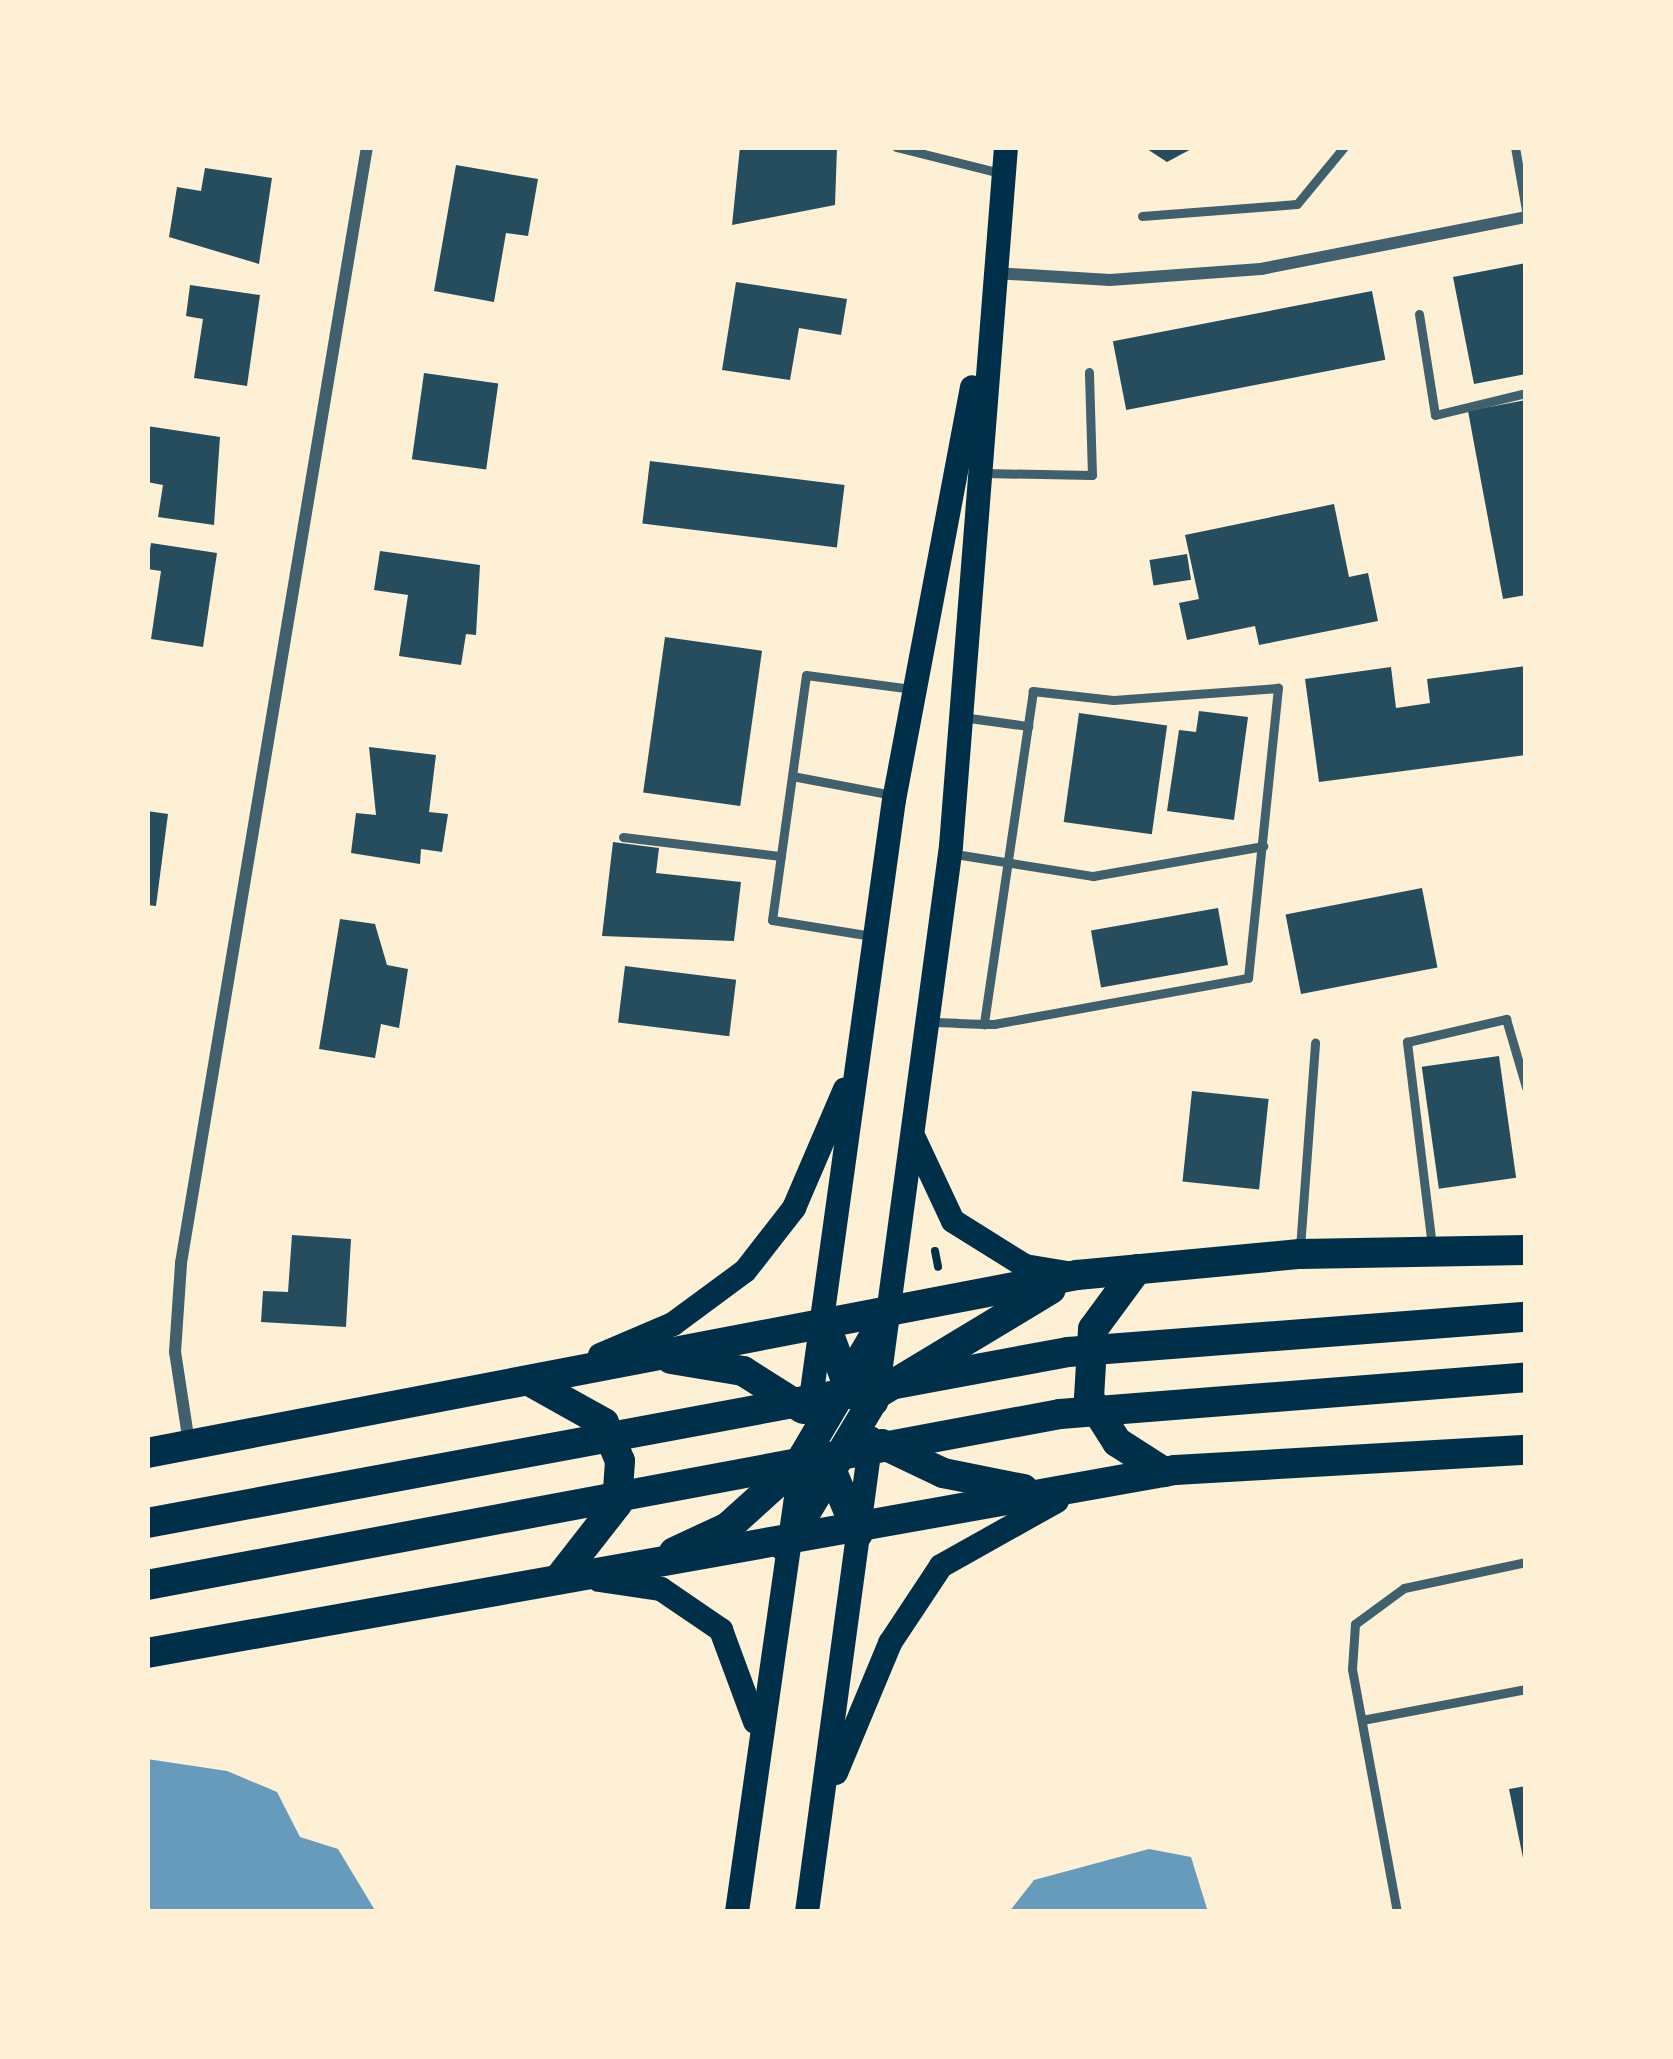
<!DOCTYPE html>
<html>
<head>
<meta charset="utf-8">
<style>
  body { margin:0 }
  #map { position:relative; width:1673px; height:2059px; overflow:hidden; background:#fdf0d5; font-family:Spectral,serif }
  div>[style] { position:absolute }
  .water>* { inset:0; background:#669bbc }
  .building>* { inset:0; background:#264d5e; transform-origin:0 0 }
  .path>* { height:8px; margin:-4px; padding:0 4px; transform-origin:4px; border-radius:4px; background:#003049 }
  .service>* { height:9px; margin:-4.5px; padding:0 4.5px; transform-origin:4.5px; border-radius:4.5px; background:#3f606c }
  .minor>* { height:12px; margin:-6px; padding:0 6px; transform-origin:6px; border-radius:6px; background:#3f606c }
  .secondary>* { height:24px; margin:-12px; padding:0 12px; transform-origin:12px; border-radius:12px; background:#003049 }
  .primary>* { height:30px; margin:-15px; padding:0 15px; transform-origin:15px; border-radius:15px; background:#003049 }
  span { translate:-50% -50%; white-space:nowrap; text-align:center; line-height:1.15; -webkit-text-stroke:9px #fdf0d5; paint-order:stroke }
  .frame { position:absolute; inset:0; border:150px solid #fdf0d5; pointer-events:none }
</style>
</head>
<body>
<div id="map">
  <div class="water">
    <div style="clip-path:polygon(147px 1759px,227px 1771px,277px 1792px,300px 1837px,338px 1849px,376px 1912px,147px 1912px)"></div>
    <div style="clip-path:polygon(1149px 1849px,1191px 1857px,1208px 1912px,1009px 1912px,1034px 1880px)"></div>
  </div>
  <div class="building">
    <div style="clip-path:polygon(740px 147px,837px 147px,835px 205px,732px 225px)"></div>
    <div style="clip-path:polygon(1144px 147px,1195px 147px,1167px 162px)"></div>
    <div style="clip-path:polygon(456px 165px,538px 179px,528px 236px,506px 233px,494px 302px,434px 291px)"></div>
    <div style="clip-path:polygon(205px 168px,272px 178px,259px 264px,169px 237px,177px 187px,201px 191px)"></div>
    <div style="clip-path:polygon(1526px 263px,1526px 374px,1474px 384px,1453px 277px)"></div>
    <div style="clip-path:polygon(736px 282px,847px 299px,841px 335px,799px 328px,790px 380px,722px 370px)"></div>
    <div style="clip-path:polygon(190px 285px,260px 295px,247px 386px,194px 378px,203px 319px,186px 316px)"></div>
    <div style="left:1372px;top:291px;width:70px;height:264px;rotate:79deg"></div>
    <div style="left:424px;top:373px;width:75px;height:87px;rotate:8deg"></div>
    <div style="clip-path:polygon(1526px 400px,1526px 595px,1503px 599px,1468px 411px)"></div>
    <div style="clip-path:polygon(147px 426px,220px 437px,214px 525px,158px 517px,163px 485px,147px 482px)"></div>
    <div style="left:650px;top:461px;width:196px;height:63px;rotate:7deg"></div>
    <div style="clip-path:polygon(1334px 504px,1349px 577px,1368px 573px,1378px 621px,1259px 645px,1255px 626px,1187px 640px,1179px 603px,1199px 599px,1185px 535px)"></div>
    <div style="clip-path:polygon(151px 543px,217px 553px,203px 647px,151px 639px,161px 571px,147px 569px)"></div>
    <div style="clip-path:polygon(380px 551px,480px 565px,476px 635px,466px 634px,461px 665px,399px 656px,408px 595px,374px 590px)"></div>
    <div style="left:1187px;top:554px;width:26px;height:38px;rotate:81deg"></div>
    <div style="left:665px;top:637px;width:98px;height:157px;rotate:8deg"></div>
    <div style="clip-path:polygon(1526px 666px,1526px 755px,1319px 782px,1305px 679px,1391px 667px,1396px 708px,1430px 703px,1427px 679px)"></div>
    <div style="clip-path:polygon(1199px 711px,1248px 717px,1234px 820px,1167px 811px,1179px 730px,1196px 732px)"></div>
    <div style="left:1079px;top:713px;width:89px;height:110px;rotate:8deg"></div>
    <div style="clip-path:polygon(369px 747px,436px 755px,429px 812px,448px 814px,442px 852px,421px 849px,420px 864px,351px 853px,356px 813px,376px 815px)"></div>
    <div style="clip-path:polygon(147px 811px,168px 814px,156px 906px,147px 905px)"></div>
    <div style="clip-path:polygon(613px 842px,659px 848px,656px 873px,741px 882px,734px 941px,602px 936px)"></div>
    <div style="left:1422px;top:888px;width:81px;height:139px;rotate:79deg"></div>
    <div style="left:1218px;top:908px;width:58px;height:129px;rotate:80deg"></div>
    <div style="clip-path:polygon(340px 919px,375px 924px,387px 965px,408px 969px,399px 1028px,381px 1024px,375px 1058px,319px 1049px)"></div>
    <div style="left:625px;top:966px;width:112px;height:57px;rotate:7deg"></div>
    <div style="left:1499px;top:1056px;width:123px;height:78px;rotate:82deg"></div>
    <div style="left:1192px;top:1091px;width:77px;height:91px;rotate:6deg"></div>
    <div style="clip-path:polygon(292px 1235px,351px 1239px,346px 1327px,261px 1322px,263px 1291px,288px 1292px)"></div>
    <div style="clip-path:polygon(1526px 1786px,1526px 1863px,1524px 1863px,1509px 1789px)"></div>
  </div>
  <div class="path">
    <div style="left:935px;top:1251px;width:16px;rotate:79deg"></div>
  </div>
  <div class="service">
    <div style="left:896px;top:147px;width:107px;rotate:14deg"></div>
    <div style="left:1515px;top:147px;width:64px;rotate:80.1deg"></div>
    <div style="left:1142px;top:216px;width:155px;rotate:-4.4deg"></div>
    <div style="left:1297px;top:204px;width:74px;rotate:-50.5deg"></div>
    <div style="left:1419px;top:314px;width:102px;rotate:81deg"></div>
    <div style="left:1435px;top:415px;width:94px;rotate:-13.6deg"></div>
    <div style="left:984px;top:473px;width:108px;rotate:1.1deg"></div>
    <div style="left:1092px;top:475px;width:103px;rotate:-91.7deg"></div>
    <div style="left:962px;top:717px;width:67px;rotate:7.8deg"></div>
    <div style="left:792px;top:776px;width:103px;rotate:10.7deg"></div>
    <div style="left:623px;top:837px;width:159px;rotate:6.9deg"></div>
    <div style="left:955px;top:854px;width:140px;rotate:9.1deg"></div>
    <div style="left:1093px;top:876px;width:173px;rotate:-10deg"></div>
    <div style="left:872px;top:936px;width:101px;rotate:-170.9deg"></div>
    <div style="left:772px;top:920px;width:247px;rotate:-82.1deg"></div>
    <div style="left:806px;top:675px;width:108px;rotate:7.5deg"></div>
    <div style="left:933px;top:1022px;width:24px;rotate:2deg"></div>
    <div style="left:957px;top:1023px;width:27px;rotate:2deg"></div>
    <div style="left:984px;top:1024px;width:10px"></div>
    <div style="left:994px;top:1024px;width:258px;rotate:-10.3deg"></div>
    <div style="left:1248px;top:978px;width:292px;rotate:-84.1deg"></div>
    <div style="left:1278px;top:688px;width:165px;rotate:175.8deg"></div>
    <div style="left:1113px;top:700px;width:81px;rotate:-173.6deg"></div>
    <div style="left:1033px;top:691px;width:337px;rotate:98.4deg"></div>
    <div style="left:1432px;top:1246px;width:206px;rotate:-97deg"></div>
    <div style="left:1407px;top:1042px;width:102px;rotate:-13.1deg"></div>
    <div style="left:1506px;top:1019px;width:71px;rotate:73.6deg"></div>
    <div style="left:1300px;top:1248px;width:206px;rotate:-85.8deg"></div>
    <div style="left:1362px;top:1720px;width:167px;rotate:-10.7deg"></div>
    <div style="left:1397px;top:1912px;width:247px;rotate:-100.5deg"></div>
    <div style="left:1352px;top:1669px;width:45px;rotate:-86.2deg"></div>
    <div style="left:1355px;top:1624px;width:61px;rotate:-36.3deg"></div>
    <div style="left:1404px;top:1588px;width:125px;rotate:-12deg"></div>
  </div>
  <div class="minor">
    <div style="left:995px;top:273px;width:115px;rotate:3.5deg"></div>
    <div style="left:1110px;top:280px;width:151px;rotate:-4.2deg"></div>
    <div style="left:1261px;top:269px;width:270px;rotate:-11.1deg"></div>
    <div style="left:189px;top:1443px;width:92px;rotate:-98.7deg"></div>
    <div style="left:175px;top:1352px;width:89px;rotate:-86.1deg"></div>
    <div style="left:181px;top:1263px;width:1131px;rotate:-80.54deg"></div>
  </div>
  <div class="secondary">
    <div style="left:915px;top:1140px;width:89px;rotate:64.9deg"></div>
    <div style="left:953px;top:1221px;width:85px;rotate:32deg"></div>
    <div style="left:1025px;top:1266px;width:43px;rotate:9.5deg"></div>
    <div style="left:600px;top:1355px;width:79px;rotate:-23deg"></div>
    <div style="left:673px;top:1324px;width:89px;rotate:-36.4deg"></div>
    <div style="left:745px;top:1271px;width:80px;rotate:-52.1deg"></div>
    <div style="left:794px;top:1208px;width:129px;rotate:-66.8deg"></div>
    <div style="left:876px;top:1403px;width:562px;rotate:-82.33deg"></div>
    <div style="left:951px;top:846px;width:701px;rotate:-85.5deg"></div>
    <div style="left:809px;top:1413px;width:619px;rotate:-82.11deg"></div>
    <div style="left:894px;top:800px;width:420px;rotate:-79.3deg"></div>
    <div style="left:599px;top:1580px;width:63px;rotate:8.3deg"></div>
    <div style="left:661px;top:1589px;width:73px;rotate:34.3deg"></div>
    <div style="left:721px;top:1630px;width:98px;rotate:69.7deg"></div>
    <div style="left:836px;top:1773px;width:141px;rotate:-67.4deg"></div>
    <div style="left:890px;top:1643px;width:92px;rotate:-56.5deg"></div>
    <div style="left:941px;top:1566px;width:133px;rotate:-29.3deg"></div>
    <div style="left:737px;top:1912px;width:464px;rotate:-81.9deg"></div>
    <div style="left:807px;top:1912px;width:478px;rotate:-82.3deg"></div>
  </div>
  <div class="primary">
    <div style="left:1137px;top:1269px;width:74px;rotate:126.3deg"></div>
    <div style="left:1093px;top:1329px;width:69px;rotate:93.3deg"></div>
    <div style="left:1089px;top:1398px;width:52px;rotate:57.5deg"></div>
    <div style="left:1117px;top:1442px;width:56px;rotate:32.6deg"></div>
    <div style="left:824px;top:1321px;width:78px;rotate:69.7deg"></div>
    <div style="left:671px;top:1359px;width:73px;rotate:9.5deg"></div>
    <div style="left:743px;top:1371px;width:71px;rotate:32.3deg"></div>
    <div style="left:529px;top:1381px;width:86px;rotate:29.2deg"></div>
    <div style="left:604px;top:1423px;width:41px;rotate:67.2deg"></div>
    <div style="left:620px;top:1461px;width:43px;rotate:94deg"></div>
    <div style="left:617px;top:1504px;width:91px;rotate:127.9deg"></div>
    <div style="left:882px;top:1444px;width:68px;rotate:25.4deg"></div>
    <div style="left:943px;top:1473px;width:82px;rotate:11.3deg"></div>
    <div style="left:147px;top:1453px;width:947px;rotate:-10.84deg"></div>
    <div style="left:1077px;top:1275px;width:224px;rotate:-5.4deg"></div>
    <div style="left:1300px;top:1254px;width:226px;rotate:-1deg"></div>
    <div style="left:826px;top:1457px;width:83px;rotate:67.4deg"></div>
    <div style="left:147px;top:1523px;width:937px;rotate:-10.52deg"></div>
    <div style="left:1068px;top:1352px;width:459px;rotate:-4.4deg"></div>
    <div style="left:785px;top:1547px;width:179px;rotate:-59deg"></div>
    <div style="left:877px;top:1394px;width:203px;rotate:-31.1deg"></div>
    <div style="left:674px;top:1552px;width:60px;rotate:-24.8deg"></div>
    <div style="left:728px;top:1527px;width:97px;rotate:-42.1deg"></div>
    <div style="left:800px;top:1462px;width:178px;rotate:-59.5deg"></div>
    <div style="left:147px;top:1585px;width:929px;rotate:-10.61deg"></div>
    <div style="left:1060px;top:1414px;width:467px;rotate:-4.5deg"></div>
    <div style="left:147px;top:1653px;width:1044px;rotate:-10.09deg"></div>
    <div style="left:1175px;top:1470px;width:352px;rotate:-3.3deg"></div>
  </div>
  <div class="frame"></div>
</div>
</body>
</html>
